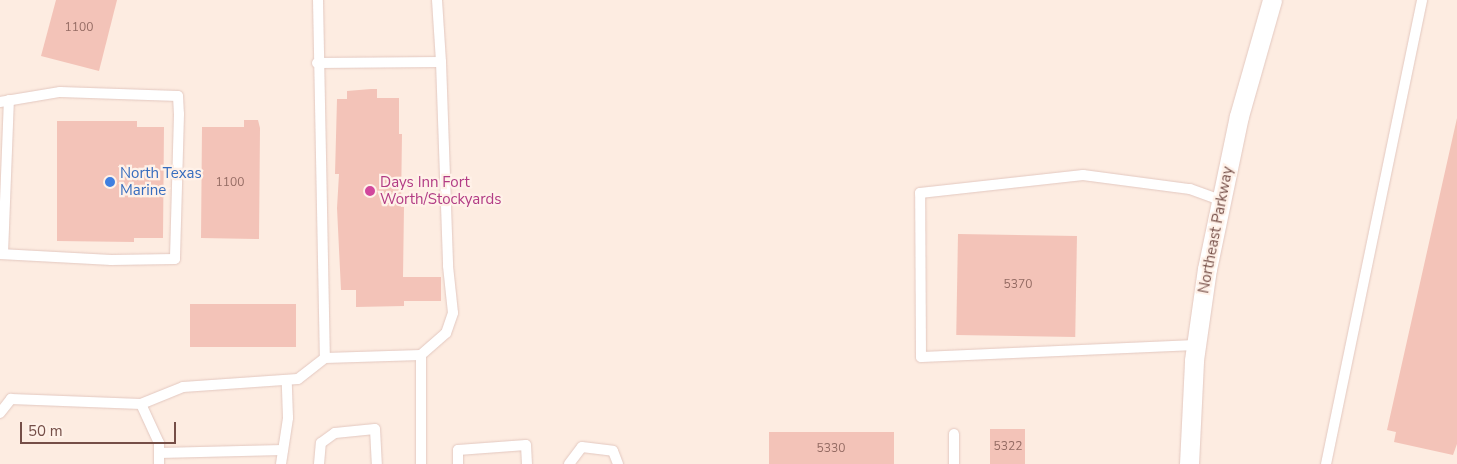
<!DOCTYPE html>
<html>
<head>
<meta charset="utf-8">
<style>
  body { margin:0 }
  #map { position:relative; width:1457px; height:464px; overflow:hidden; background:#fdece1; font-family:"Nunito Sans",sans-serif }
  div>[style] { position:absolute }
  .building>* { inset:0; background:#f3c3b8; transform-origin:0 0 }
  .roads { filter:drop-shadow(0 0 1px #e3c8c0) drop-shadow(0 0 1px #e3c8c0) }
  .service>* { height:10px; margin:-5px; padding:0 5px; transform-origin:5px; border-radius:5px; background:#fff }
  .minor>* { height:19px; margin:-9.5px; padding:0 9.5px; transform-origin:9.5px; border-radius:9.5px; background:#fff }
  .dots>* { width:14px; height:14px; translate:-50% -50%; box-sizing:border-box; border:2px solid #fff1e8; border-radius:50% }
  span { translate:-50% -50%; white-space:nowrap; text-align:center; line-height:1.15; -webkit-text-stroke:4.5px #fff1e8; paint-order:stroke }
  .number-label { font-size:12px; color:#946b63 }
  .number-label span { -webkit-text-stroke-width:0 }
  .shop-label { font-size:15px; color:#366cbe }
  .left { translate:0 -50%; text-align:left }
  .hotel-label { font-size:15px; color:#b23c85 }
  .street-label { font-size:15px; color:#754e47 }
  .scale { position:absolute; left:20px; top:422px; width:156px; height:22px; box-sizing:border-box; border:2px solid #754e47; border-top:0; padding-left:6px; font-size:15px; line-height:18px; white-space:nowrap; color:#754e47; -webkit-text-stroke:4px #fff1e8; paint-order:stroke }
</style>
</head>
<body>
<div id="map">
  <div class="building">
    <div style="clip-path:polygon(56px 0,117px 0,99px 71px,41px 56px)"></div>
    <div style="clip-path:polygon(371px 89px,377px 89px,377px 98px,399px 98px,399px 134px,402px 134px,401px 207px,404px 207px,403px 277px,441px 277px,441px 301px,404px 301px,404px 306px,356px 307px,356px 290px,341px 290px,337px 208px,339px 174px,335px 174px,337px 99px,347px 99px,347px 91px)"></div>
    <div style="clip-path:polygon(1457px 118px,1457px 444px,1453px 455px,1394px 442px,1396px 432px,1387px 430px)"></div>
    <div style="clip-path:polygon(244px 120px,258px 120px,260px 128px,259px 239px,201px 238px,202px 127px,244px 127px)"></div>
    <div style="clip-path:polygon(57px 121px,137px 121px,137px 127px,164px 127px,163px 238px,134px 238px,134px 242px,57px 241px)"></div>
    <div style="left:958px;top:234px;width:119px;height:101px;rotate:1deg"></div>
    <div style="left:190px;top:304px;width:106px;height:43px"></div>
    <div style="left:990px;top:429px;width:35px;height:35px"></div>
    <div style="left:894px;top:432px;width:32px;height:125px;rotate:90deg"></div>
  </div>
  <div class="roads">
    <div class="service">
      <div style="left:318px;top:0;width:358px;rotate:88.9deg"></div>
      <div style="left:437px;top:0;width:62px;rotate:86.3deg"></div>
      <div style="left:317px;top:63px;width:124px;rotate:-0.5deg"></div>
      <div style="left:441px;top:62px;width:204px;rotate:88deg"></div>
      <div style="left:448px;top:266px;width:47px;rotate:83.9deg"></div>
      <div style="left:453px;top:313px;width:21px;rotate:109deg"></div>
      <div style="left:446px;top:333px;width:33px;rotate:139deg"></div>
      <div style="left:0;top:102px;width:61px;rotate:-9.5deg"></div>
      <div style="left:60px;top:92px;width:118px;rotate:1.9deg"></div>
      <div style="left:178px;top:96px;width:18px;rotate:87deg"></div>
      <div style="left:179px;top:114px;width:145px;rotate:91.6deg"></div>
      <div style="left:175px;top:259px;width:64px;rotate:179.1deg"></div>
      <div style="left:111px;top:260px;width:111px;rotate:-176.9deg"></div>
      <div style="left:3px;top:254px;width:154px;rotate:-87.8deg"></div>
      <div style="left:1196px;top:345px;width:275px;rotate:177.5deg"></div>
      <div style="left:921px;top:357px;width:164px;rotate:-90.3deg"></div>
      <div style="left:920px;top:193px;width:164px;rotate:-6.3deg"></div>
      <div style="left:1083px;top:175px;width:108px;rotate:7.5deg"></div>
      <div style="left:1190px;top:189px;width:33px;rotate:20deg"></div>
      <div style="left:141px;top:404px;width:45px;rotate:-22deg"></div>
      <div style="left:183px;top:387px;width:115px;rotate:-4deg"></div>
      <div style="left:298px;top:379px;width:34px;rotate:-38deg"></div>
      <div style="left:325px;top:358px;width:96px;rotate:-1.8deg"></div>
      <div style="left:421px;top:355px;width:109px;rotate:90deg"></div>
      <div style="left:0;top:413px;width:18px;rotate:-52deg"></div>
      <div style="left:11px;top:399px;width:130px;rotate:2.2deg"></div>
      <div style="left:141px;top:404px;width:43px;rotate:65.2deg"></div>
      <div style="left:159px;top:443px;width:21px;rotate:90deg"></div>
      <div style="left:159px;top:453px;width:124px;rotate:-1.4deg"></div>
      <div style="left:281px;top:464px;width:47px;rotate:-81.3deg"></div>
      <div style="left:288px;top:418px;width:38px;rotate:-92deg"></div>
      <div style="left:319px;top:464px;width:21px;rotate:-85deg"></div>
      <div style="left:321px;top:443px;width:17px;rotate:-36deg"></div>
      <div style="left:335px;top:433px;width:40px;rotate:-5.7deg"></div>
      <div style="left:375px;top:429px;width:35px;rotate:87deg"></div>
      <div style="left:458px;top:464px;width:14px;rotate:-90deg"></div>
      <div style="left:458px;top:450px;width:68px;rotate:-4.2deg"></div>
      <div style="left:526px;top:445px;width:19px;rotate:87deg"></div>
      <div style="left:569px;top:464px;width:21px;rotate:-53deg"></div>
      <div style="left:582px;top:447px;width:31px;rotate:7deg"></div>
      <div style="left:613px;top:451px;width:14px;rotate:69deg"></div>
      <div style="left:954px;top:464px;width:30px;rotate:-90deg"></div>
      <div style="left:1326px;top:464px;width:474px;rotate:-78.3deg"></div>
    </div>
    <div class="minor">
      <div style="left:1189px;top:464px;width:104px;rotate:-87.2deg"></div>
      <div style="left:1194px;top:360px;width:92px;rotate:-81.9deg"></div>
      <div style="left:1207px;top:269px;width:156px;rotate:-78.2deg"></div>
      <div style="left:1239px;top:116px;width:121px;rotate:-74.1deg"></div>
    </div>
  </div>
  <div class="dots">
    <div style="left:110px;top:182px;background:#3f7fe0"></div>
    <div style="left:370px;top:191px;background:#d1479c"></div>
  </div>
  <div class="number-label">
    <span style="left:79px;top:28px">1100</span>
    <span style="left:230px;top:183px">1100</span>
    <span style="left:1018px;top:285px">5370</span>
    <span style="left:1008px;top:447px">5322</span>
    <span style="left:831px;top:449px">5330</span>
  </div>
  <div class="shop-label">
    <span class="left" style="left:120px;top:182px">North Texas<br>Marine</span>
  </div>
  <div class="hotel-label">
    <span class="left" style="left:380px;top:191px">Days Inn Fort<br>Worth/Stockyards</span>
  </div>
  <div class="street-label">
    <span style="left:1216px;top:230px;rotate:-79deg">Northeast Parkway</span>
  </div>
  <div class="scale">50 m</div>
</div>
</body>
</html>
